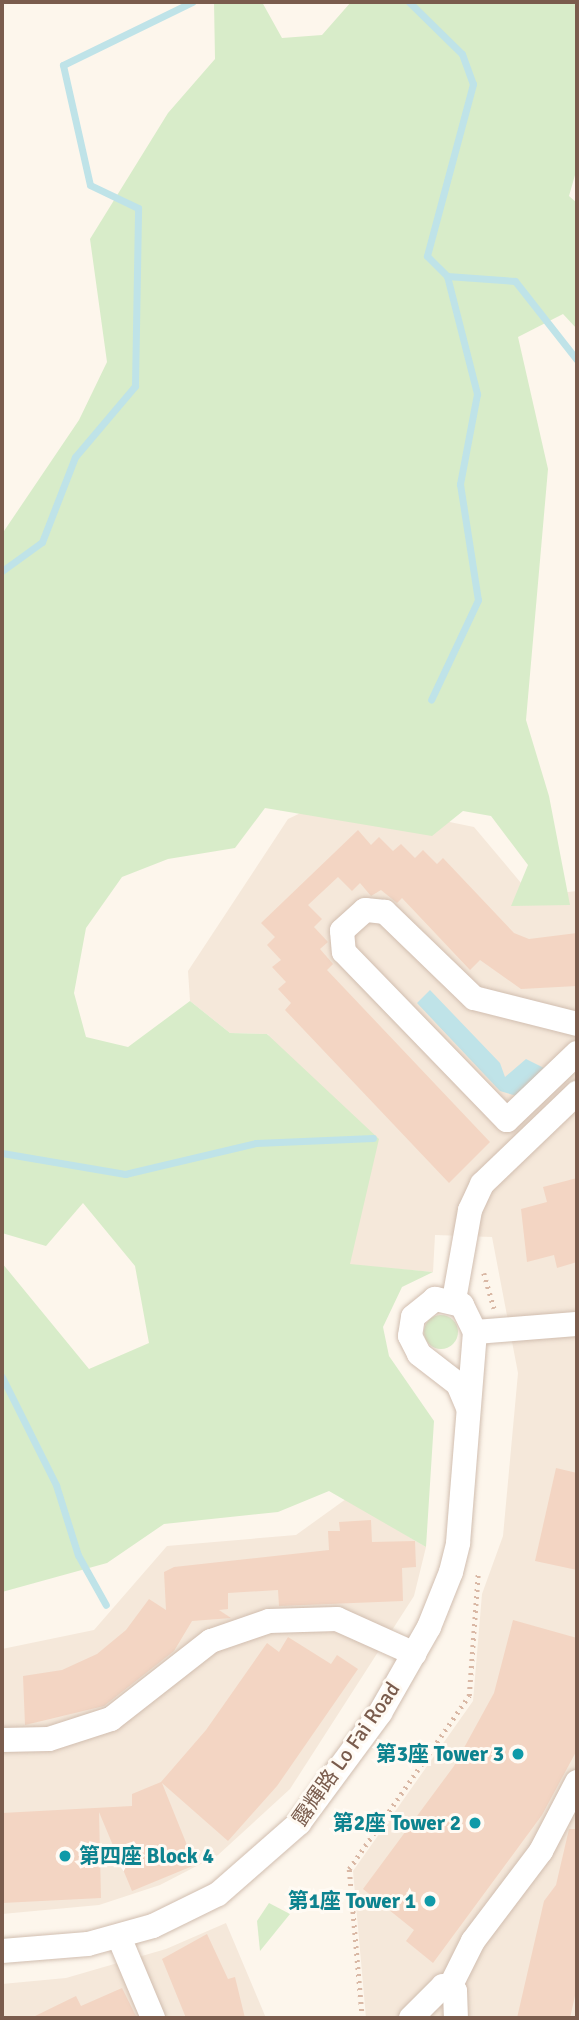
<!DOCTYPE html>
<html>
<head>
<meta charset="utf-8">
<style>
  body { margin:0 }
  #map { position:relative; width:579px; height:2020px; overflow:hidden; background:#fdf6ec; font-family:Signika,"Noto Sans TC",sans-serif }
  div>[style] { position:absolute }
  .residential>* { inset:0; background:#f5e8da }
  .green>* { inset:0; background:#d8ecc9 }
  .round { border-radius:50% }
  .water>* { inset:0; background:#bfe3e8 }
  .stream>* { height:7px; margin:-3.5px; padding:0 3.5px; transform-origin:3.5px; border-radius:3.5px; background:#bfe3e8 }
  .building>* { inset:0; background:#f3d5c3 }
  .path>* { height:4.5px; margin-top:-2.25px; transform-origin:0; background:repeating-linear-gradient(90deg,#d9b8a5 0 2px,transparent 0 7px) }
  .roads { filter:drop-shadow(0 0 2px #d1beb0) drop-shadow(0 0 2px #d1beb0) }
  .minor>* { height:24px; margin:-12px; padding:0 12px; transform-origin:12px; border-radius:12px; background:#fff }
  .dots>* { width:19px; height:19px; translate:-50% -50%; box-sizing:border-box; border:4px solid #fffaf3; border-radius:50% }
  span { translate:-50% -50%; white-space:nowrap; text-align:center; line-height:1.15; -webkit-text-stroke:6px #fffaf3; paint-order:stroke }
  .street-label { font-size:21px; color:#7a5c4d }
  .culture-label { font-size:21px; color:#0d838f; font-weight:700 }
  .right { translate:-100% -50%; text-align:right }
  .left { translate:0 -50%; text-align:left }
  .frame { position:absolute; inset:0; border:4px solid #7a5c4d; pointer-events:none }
</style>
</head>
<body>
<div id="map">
  <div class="residential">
    <div style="clip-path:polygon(332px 798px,474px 827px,532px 896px,577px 891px,577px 2018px,366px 2018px,353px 1871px,473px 1701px,482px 1594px,503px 1536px,518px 1373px,492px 1237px,435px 1235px,433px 1272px,350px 1265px,268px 1034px,230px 1033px,190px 1001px,188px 971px,288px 819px)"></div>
    <div style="clip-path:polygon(346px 1499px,426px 1547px,414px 1596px,290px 1789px,218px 1855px,160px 1885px,99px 1905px,2px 1914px,2px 1649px,94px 1630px,167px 1546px,296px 1535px)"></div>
    <div style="clip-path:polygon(226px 1923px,266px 2018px,2px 2018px,2px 1984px,66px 1978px,166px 1949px)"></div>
  </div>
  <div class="green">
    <div style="clip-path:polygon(214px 2px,262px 2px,282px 38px,322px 35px,351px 2px,577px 2px,577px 168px,569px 196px,577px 203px,577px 329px,563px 314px,518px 337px,548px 469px,526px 720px,549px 796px,570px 905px,511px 906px,528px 865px,491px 816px,463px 811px,432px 836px,265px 808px,235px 848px,168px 859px,122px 877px,86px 928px,74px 993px,86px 1037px,128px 1047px,190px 1001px,230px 1033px,267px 1034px,379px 1139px,350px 1264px,433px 1272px,402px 1287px,383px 1327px,389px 1356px,434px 1421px,426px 1547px,329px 1491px,278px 1512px,164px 1524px,107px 1563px,2px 1592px,2px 1263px,89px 1369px,149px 1343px,135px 1266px,83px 1203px,46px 1246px,2px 1233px,2px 534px,79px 420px,107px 362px,90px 239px,168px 113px,215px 59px)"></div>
    <div class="round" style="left:424px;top:1315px;width:34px;height:34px"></div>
    <div style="clip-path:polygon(269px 1903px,290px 1914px,260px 1951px,257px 1921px)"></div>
  </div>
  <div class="water">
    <div style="clip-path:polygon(430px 990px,500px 1063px,505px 1077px,526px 1059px,546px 1069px,520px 1097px,500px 1091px,417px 1003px)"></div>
  </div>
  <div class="stream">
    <div style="left:409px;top:2px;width:74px;rotate:44.5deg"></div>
    <div style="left:462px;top:54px;width:32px;rotate:70deg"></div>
    <div style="left:473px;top:84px;width:178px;rotate:105deg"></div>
    <div style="left:427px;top:256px;width:28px;rotate:45deg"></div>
    <div style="left:447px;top:276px;width:122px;rotate:75.7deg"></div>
    <div style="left:477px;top:394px;width:92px;rotate:100.7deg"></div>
    <div style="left:460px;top:484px;width:117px;rotate:81.2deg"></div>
    <div style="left:478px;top:600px;width:110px;rotate:115.2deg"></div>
    <div style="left:447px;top:276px;width:68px;rotate:4.2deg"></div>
    <div style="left:515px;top:281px;width:100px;rotate:51.9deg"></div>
    <div style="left:2px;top:571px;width:49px;rotate:-35.9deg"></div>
    <div style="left:42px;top:542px;width:91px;rotate:-68.8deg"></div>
    <div style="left:75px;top:457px;width:93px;rotate:-49.8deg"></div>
    <div style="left:135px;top:386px;width:178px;rotate:-89deg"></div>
    <div style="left:138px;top:208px;width:53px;rotate:-154.4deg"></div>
    <div style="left:90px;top:185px;width:123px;rotate:-102.7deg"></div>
    <div style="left:63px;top:65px;width:144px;rotate:-26deg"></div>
    <div style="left:2px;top:1153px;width:125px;rotate:9.7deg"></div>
    <div style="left:125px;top:1174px;width:135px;rotate:-13.3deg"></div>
    <div style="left:256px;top:1143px;width:117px;rotate:-2.4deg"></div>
    <div style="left:2px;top:1377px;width:121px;rotate:63.4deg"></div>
    <div style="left:56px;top:1485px;width:73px;rotate:72.6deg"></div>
    <div style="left:78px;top:1555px;width:57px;rotate:60.8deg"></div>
  </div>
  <div class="building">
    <div style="clip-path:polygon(358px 830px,371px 845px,379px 837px,393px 851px,401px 844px,415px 858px,423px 850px,437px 864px,443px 858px,514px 933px,529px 939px,577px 933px,577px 986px,521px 989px,480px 960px,470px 970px,402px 898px,397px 903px,381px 890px,371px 896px,360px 883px,352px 891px,338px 877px,308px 905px,322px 919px,314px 927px,328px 942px,320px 949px,333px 964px,327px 970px,490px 1142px,449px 1183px,285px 1010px,291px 1003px,278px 989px,286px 982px,272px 967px,281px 960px,267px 945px,275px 937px,261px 923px)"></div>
    <div style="clip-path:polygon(577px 1178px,577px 1262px,557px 1268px,554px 1255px,527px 1262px,521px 1209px,547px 1202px,543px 1187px)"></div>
    <div style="clip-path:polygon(556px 1468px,577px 1473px,577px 1570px,535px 1561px)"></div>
    <div style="clip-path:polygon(371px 1520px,372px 1542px,415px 1541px,416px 1567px,402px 1568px,403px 1601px,279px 1606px,278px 1590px,228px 1593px,228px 1609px,219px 1610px,231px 1618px,192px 1621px,174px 1651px,104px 1706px,25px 1725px,23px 1676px,62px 1670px,97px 1654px,126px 1630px,149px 1599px,166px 1610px,164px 1572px,174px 1567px,329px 1550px,328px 1531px,340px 1531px,339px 1522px)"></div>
    <div style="clip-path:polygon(513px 1620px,577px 1638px,577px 1750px,542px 1815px,433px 1963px,406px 1941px,414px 1930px,363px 1889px,454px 1766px,494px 1693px)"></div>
    <div style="clip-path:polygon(288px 1637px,331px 1664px,337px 1655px,358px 1669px,277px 1786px,228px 1841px,162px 1783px,195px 1865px,132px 1891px,99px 1812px,101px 1898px,2px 1903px,2px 1813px,132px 1806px,132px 1794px,161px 1782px,206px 1730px,267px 1643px,279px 1652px)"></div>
    <div style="clip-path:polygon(569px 1829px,577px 1829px,577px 1987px,570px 2018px,517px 2018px,544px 1901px,556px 1885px)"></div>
    <div style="clip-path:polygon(207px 1934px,228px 1979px,235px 1977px,245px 2018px,186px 2018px,162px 1959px)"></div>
    <div style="clip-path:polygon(122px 1988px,137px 2018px,31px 2018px,76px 1996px,81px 2006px)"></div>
  </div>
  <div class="path">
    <div style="left:484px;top:1273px;width:37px;rotate:74deg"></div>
    <div style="left:362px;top:2018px;width:150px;rotate:-95deg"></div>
    <div style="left:349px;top:1869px;width:211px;rotate:-55.3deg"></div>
    <div style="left:469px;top:1696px;width:122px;rotate:-85.8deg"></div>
  </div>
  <div class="roads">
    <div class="minor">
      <div style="left:577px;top:1024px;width:106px;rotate:-165.8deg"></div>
      <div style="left:474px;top:998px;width:124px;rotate:-136deg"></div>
      <div style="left:385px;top:912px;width:20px;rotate:-174deg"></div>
      <div style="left:365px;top:910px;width:31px;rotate:138deg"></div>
      <div style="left:342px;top:931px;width:21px;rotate:85deg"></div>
      <div style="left:344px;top:952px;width:234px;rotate:45.9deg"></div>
      <div style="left:507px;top:1120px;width:97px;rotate:-43.7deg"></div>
      <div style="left:454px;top:1300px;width:91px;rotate:-79.9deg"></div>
      <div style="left:470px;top:1210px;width:29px;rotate:-65deg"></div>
      <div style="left:482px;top:1184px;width:132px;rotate:-43.8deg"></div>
      <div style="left:475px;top:1332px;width:102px;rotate:-4.5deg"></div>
      <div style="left:2px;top:1740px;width:47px;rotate:-1.2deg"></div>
      <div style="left:49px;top:1739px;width:65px;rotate:-17.9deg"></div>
      <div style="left:111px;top:1719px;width:127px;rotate:-38deg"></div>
      <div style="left:211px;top:1641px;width:61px;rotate:-19deg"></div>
      <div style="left:269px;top:1621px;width:68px;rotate:-1.7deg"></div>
      <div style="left:337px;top:1619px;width:85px;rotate:24.2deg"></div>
      <div style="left:119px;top:1937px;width:88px;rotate:67.2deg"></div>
      <div style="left:2px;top:1951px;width:86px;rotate:-4.7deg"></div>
      <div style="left:88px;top:1944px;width:67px;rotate:-15.5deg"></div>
      <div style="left:153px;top:1926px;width:72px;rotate:-26.2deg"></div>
      <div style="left:218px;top:1894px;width:108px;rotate:-41.2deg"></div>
      <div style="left:299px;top:1823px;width:137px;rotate:-53.6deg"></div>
      <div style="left:380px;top:1713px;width:99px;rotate:-60.3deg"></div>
      <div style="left:429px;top:1627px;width:59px;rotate:-68.2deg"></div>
      <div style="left:451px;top:1572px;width:30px;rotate:-76deg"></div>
      <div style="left:458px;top:1543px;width:212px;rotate:-85.4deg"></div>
      <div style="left:475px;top:1332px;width:30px;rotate:-116deg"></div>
      <div style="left:462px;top:1305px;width:28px;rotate:-167deg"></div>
      <div style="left:435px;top:1299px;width:28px;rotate:141deg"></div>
      <div style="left:413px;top:1317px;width:19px;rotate:99deg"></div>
      <div style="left:410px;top:1336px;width:20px;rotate:63deg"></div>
      <div style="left:419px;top:1354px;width:49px;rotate:37.6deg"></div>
      <div style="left:458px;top:1384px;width:25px;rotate:67deg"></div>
      <div style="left:450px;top:1987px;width:51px;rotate:-63.4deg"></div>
      <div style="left:473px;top:1941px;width:113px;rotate:-52.9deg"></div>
      <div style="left:541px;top:1851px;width:78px;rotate:-62.4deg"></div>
      <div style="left:411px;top:2018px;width:45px;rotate:-45deg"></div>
      <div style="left:443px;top:1986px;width:13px;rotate:23deg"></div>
      <div style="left:455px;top:1991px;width:27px;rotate:88deg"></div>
    </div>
  </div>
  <div class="dots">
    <div style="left:518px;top:1754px;background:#0f9aa8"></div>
    <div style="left:475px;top:1823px;background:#0f9aa8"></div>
    <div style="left:65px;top:1856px;background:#0f9aa8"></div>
    <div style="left:430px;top:1901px;background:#0f9aa8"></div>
  </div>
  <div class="street-label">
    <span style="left:346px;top:1754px;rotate:-55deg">露輝路 Lo Fai Road</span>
  </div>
  <div class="culture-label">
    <span class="right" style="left:504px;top:1754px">第3座 Tower 3</span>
    <span class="right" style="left:461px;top:1823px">第2座 Tower 2</span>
    <span class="left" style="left:79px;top:1856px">第四座 Block 4</span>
    <span class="right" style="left:416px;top:1901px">第1座 Tower 1</span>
  </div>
  <div class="frame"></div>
</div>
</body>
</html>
